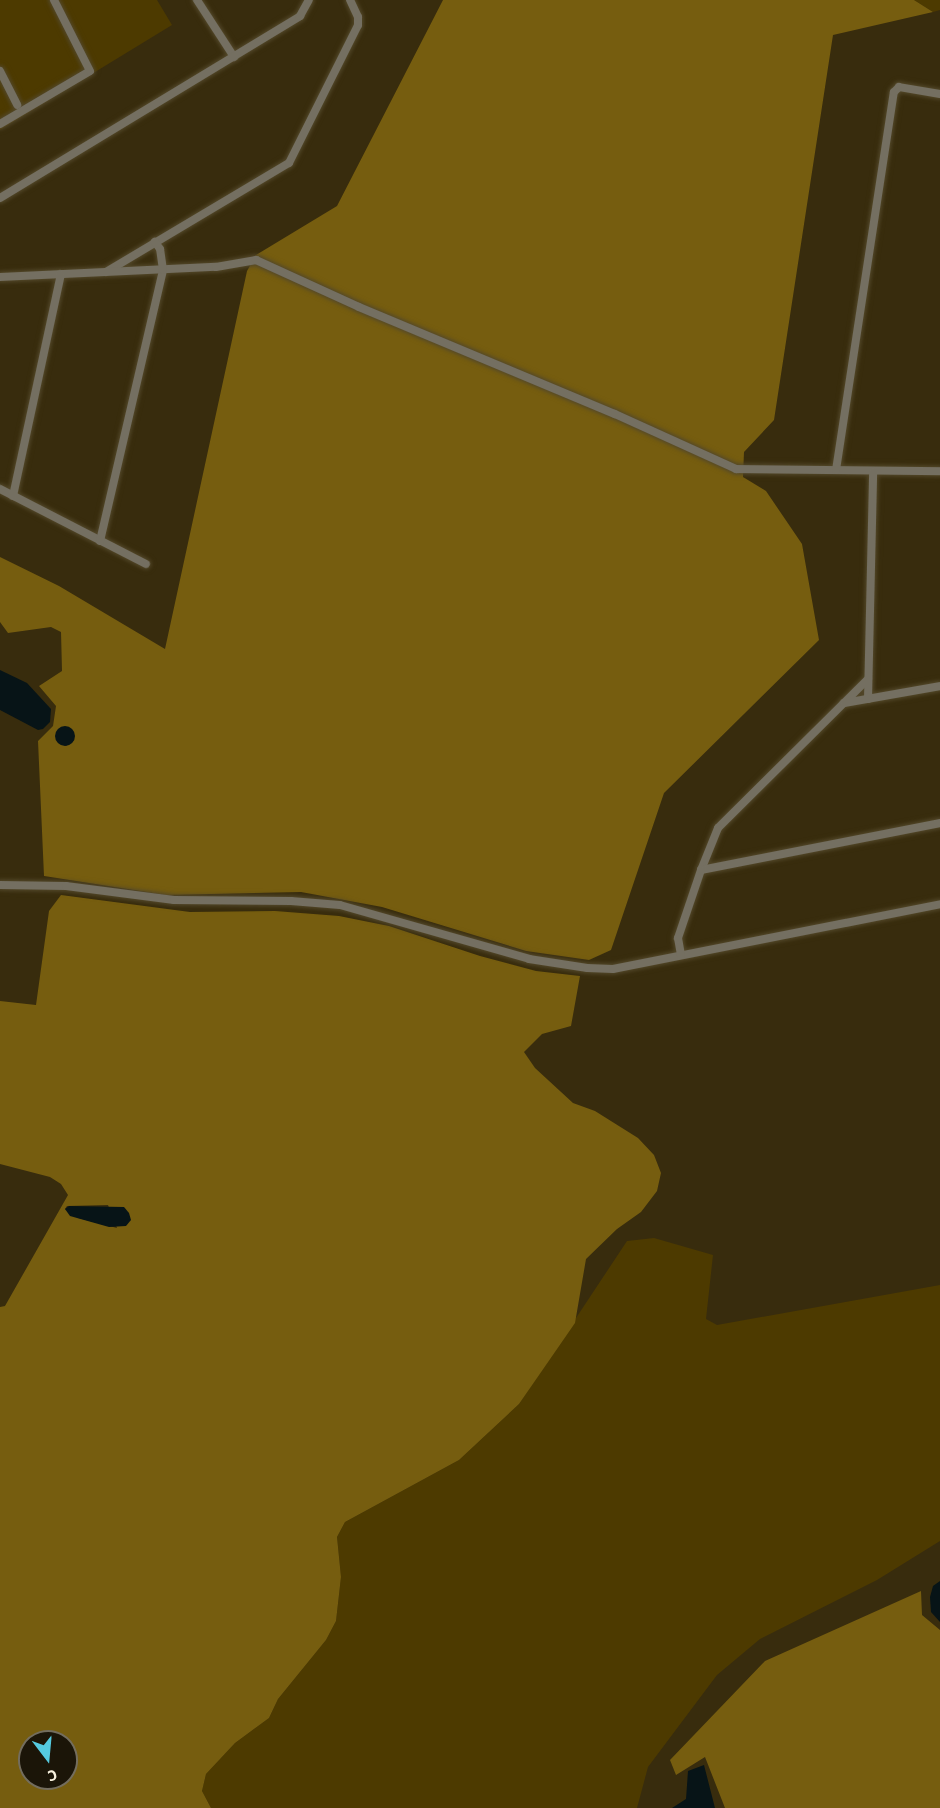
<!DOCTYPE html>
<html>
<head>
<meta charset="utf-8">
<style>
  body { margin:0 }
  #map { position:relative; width:940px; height:1808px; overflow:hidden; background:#382c0d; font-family:"Alegreya Sans",sans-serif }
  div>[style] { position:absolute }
  .green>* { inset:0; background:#4d3a00 }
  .forest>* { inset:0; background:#765d0f }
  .water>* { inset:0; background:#071417 }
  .round { border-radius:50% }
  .roads { filter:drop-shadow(0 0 2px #53482a) drop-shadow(0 0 2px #53482a) }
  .street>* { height:8px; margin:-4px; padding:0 4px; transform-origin:4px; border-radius:4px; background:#746f61 }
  span { translate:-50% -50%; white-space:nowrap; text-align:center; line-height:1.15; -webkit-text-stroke:4.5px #1b1508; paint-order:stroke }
  .north { position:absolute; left:18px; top:1730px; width:60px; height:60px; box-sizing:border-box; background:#1b1508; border:2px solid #736d5e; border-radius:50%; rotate:164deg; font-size:16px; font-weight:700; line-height:24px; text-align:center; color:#f8f1df }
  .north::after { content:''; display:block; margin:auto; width:21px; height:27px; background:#55cadf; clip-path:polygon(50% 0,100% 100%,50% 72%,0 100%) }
</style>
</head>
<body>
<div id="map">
  <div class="green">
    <div style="clip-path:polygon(0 0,157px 0,172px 25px,0 130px)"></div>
    <div style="clip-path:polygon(914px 0,940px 0,940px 10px,933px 12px)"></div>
    <div style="clip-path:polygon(654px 1238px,713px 1255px,706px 1319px,717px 1325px,940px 1285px,940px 1541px,877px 1580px,760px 1639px,717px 1675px,648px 1767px,637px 1808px,211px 1808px,202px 1791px,206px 1774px,235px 1743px,269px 1718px,278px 1699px,326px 1640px,336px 1621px,341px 1577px,337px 1537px,345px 1522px,459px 1460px,519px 1404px,627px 1241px)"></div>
  </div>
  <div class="forest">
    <div style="clip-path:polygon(evenodd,443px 0,914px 0,933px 12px,833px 35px,774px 420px,744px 452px,743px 477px,766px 491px,802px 544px,819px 640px,664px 793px,611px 950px,589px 960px,526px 951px,382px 907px,301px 892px,166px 895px,44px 876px,38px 741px,53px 726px,56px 706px,39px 686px,62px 671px,61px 632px,51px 627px,8px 633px,0 622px,0 557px,59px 586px,165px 649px,247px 271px,256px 255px,337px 206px,443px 0,60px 728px,74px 740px,72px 742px,66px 746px,56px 736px,60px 728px)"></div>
    <div style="clip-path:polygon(evenodd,61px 895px,190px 912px,275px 911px,339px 916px,389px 926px,480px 956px,536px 971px,580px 976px,571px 1026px,542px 1034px,524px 1052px,535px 1068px,573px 1103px,595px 1111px,638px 1138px,654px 1155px,661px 1173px,657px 1191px,641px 1212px,617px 1229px,586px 1259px,575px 1323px,519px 1404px,459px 1460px,345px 1522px,337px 1537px,341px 1577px,336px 1621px,326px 1640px,278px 1699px,269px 1718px,235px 1743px,206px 1774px,202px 1791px,211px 1808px,0 1808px,0 1307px,5px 1306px,68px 1195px,61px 1184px,50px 1177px,0 1164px,0 1001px,36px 1005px,49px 911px,61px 895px,108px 1205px,117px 1228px,78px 1218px,65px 1209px,67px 1206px,108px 1205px,61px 895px,30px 1742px,66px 1742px,66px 1778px,30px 1778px,30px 1742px)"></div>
    <div style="clip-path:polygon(921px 1591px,922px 1615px,940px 1630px,940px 1808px,725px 1808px,705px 1757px,676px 1775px,670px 1760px,765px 1661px)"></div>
  </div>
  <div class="water">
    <div style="clip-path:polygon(0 670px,27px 683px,51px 709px,50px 722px,43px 729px,38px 730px,0 710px)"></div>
    <div class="round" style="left:55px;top:726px;width:20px;height:20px"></div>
    <div style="clip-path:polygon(69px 1206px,124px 1207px,129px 1213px,131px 1220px,126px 1226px,109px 1227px,70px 1216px,65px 1209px)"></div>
    <div style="clip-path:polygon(940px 1581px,940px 1622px,931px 1612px,930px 1597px,933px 1586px)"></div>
    <div style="clip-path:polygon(704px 1765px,715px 1808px,672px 1808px,686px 1799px,688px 1771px)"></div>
  </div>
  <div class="roads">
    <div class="street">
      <div style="left:197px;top:0;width:68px;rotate:57deg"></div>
      <div style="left:0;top:71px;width:38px;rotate:63deg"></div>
      <div style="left:0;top:124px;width:104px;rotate:-30.5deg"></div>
      <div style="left:90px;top:71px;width:80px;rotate:-116.9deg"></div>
      <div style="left:0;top:198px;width:351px;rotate:-31.2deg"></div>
      <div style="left:300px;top:16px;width:18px;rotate:-61deg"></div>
      <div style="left:106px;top:272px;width:213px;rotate:-30.8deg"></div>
      <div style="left:289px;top:163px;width:154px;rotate:-63.4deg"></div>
      <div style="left:358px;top:25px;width:8px;rotate:-90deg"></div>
      <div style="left:358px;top:17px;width:19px;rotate:-115deg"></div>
      <div style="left:0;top:277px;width:216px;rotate:-2.7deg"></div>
      <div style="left:216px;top:267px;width:41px;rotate:-9.9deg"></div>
      <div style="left:256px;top:260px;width:113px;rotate:24.5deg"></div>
      <div style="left:359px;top:307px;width:277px;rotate:22.7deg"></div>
      <div style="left:615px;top:414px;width:133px;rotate:24.4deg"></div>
      <div style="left:736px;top:469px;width:204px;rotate:0.6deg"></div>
      <div style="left:836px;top:470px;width:382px;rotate:-81.3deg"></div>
      <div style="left:894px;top:92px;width:7px;rotate:-45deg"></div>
      <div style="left:899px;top:87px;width:42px;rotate:9.7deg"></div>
      <div style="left:0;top:489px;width:164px;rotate:27.2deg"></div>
      <div style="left:13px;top:496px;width:227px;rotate:-77.8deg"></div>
      <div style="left:100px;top:541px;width:278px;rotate:-76.9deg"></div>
      <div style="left:163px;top:270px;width:21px;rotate:-98deg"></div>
      <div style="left:160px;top:249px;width:9px;rotate:-126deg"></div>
      <div style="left:868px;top:679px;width:211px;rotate:135.2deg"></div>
      <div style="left:718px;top:828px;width:45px;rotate:112deg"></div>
      <div style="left:701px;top:870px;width:244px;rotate:-11.1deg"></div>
      <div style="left:868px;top:699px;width:228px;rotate:-88.7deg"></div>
      <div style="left:844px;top:703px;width:97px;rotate:-10deg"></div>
      <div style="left:0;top:885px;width:66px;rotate:0.9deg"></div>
      <div style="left:66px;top:886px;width:109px;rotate:7.4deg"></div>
      <div style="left:174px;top:900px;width:117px;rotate:0.5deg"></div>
      <div style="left:291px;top:901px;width:49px;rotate:4.7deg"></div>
      <div style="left:340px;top:905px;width:197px;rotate:15.9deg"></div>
      <div style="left:529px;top:959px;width:59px;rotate:8.8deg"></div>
      <div style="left:587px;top:968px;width:26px;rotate:2deg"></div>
      <div style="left:613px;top:969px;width:333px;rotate:-11.2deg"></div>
      <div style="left:681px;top:955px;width:17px;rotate:-100deg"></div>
      <div style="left:678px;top:938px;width:72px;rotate:-71.3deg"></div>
    </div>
  </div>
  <div class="north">С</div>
</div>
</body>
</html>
